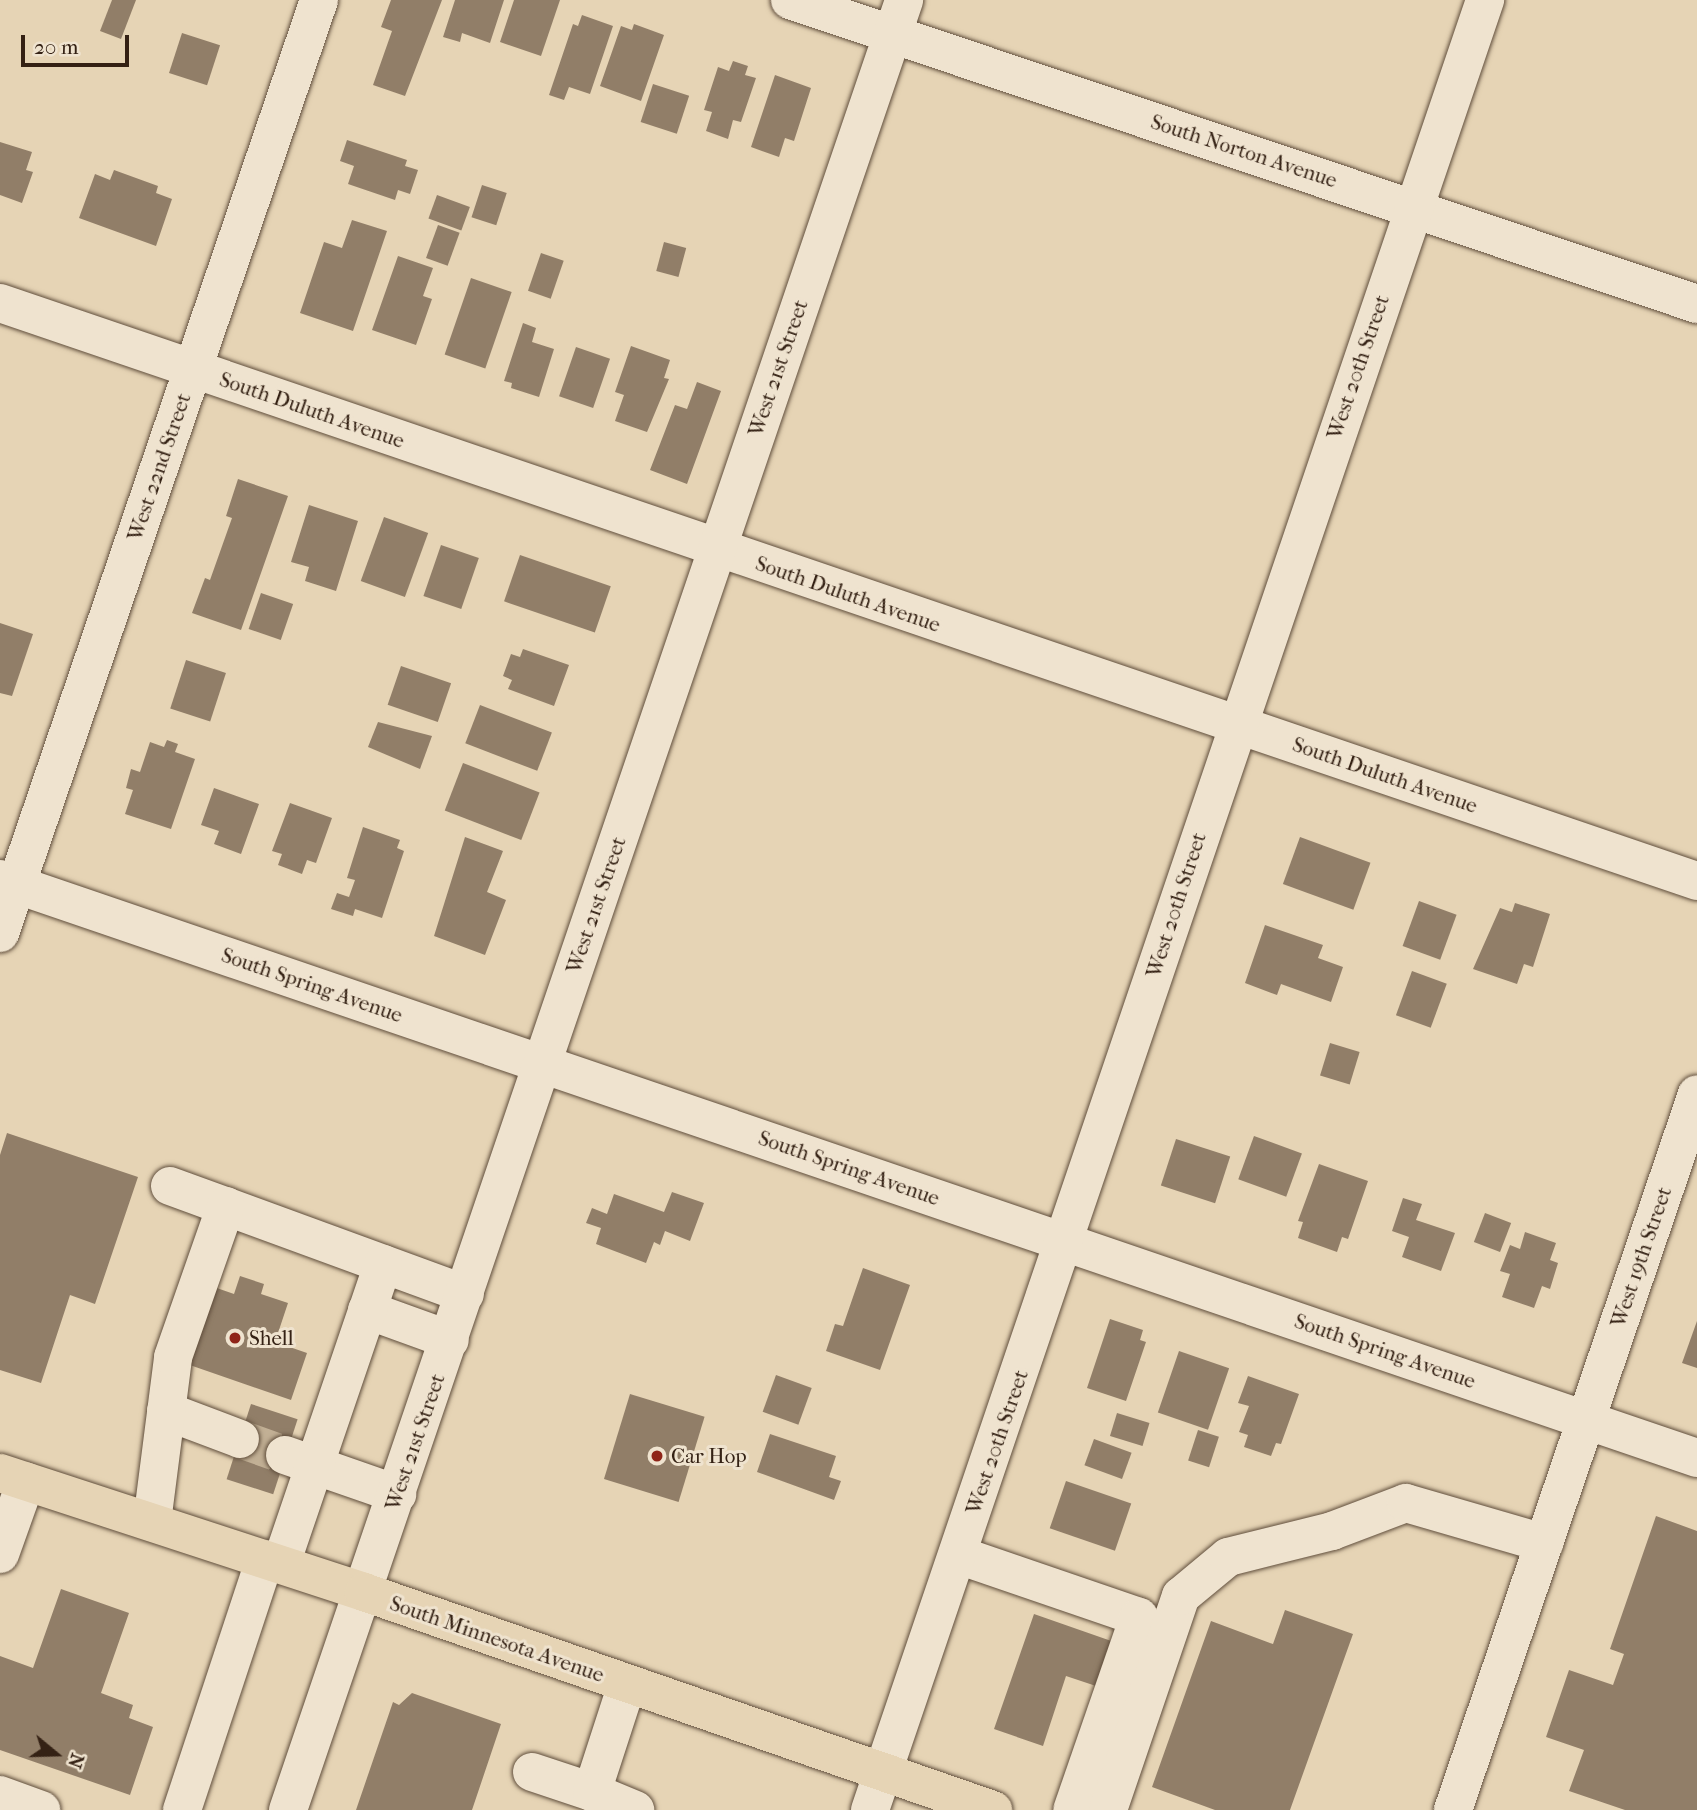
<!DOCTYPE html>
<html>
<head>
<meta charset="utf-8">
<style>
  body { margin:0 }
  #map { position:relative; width:1697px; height:1810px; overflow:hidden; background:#e6d4b5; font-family:"IM FELL French Canon",serif }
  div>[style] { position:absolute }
  .building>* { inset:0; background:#917e68; transform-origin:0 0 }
  .minor-tunnel>* { height:38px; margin-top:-19px; transform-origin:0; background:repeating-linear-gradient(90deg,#c2b095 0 38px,transparent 0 57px) }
  .roads { filter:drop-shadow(0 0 2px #604e3c) drop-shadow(0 0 2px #604e3c) }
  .minor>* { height:38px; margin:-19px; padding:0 19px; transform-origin:19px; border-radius:19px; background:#efe3cf }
  .major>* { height:38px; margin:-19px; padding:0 19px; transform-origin:19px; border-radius:19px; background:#e6d4b5 }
  .dots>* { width:19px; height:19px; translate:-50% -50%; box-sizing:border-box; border:4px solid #efe3cf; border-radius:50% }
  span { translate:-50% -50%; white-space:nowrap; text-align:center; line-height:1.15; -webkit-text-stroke:6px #efe3cf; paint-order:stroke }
  .street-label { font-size:21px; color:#342114 }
  .poi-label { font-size:21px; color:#342114 }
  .left { translate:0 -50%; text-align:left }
  .north { position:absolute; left:21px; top:1719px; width:70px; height:70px; -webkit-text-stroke:5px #efe3cf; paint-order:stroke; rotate:109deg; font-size:19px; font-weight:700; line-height:28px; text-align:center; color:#342114 }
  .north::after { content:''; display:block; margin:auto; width:24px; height:32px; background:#342114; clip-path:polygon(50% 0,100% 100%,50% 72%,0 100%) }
  .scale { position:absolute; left:21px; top:35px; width:108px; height:32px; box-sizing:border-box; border:4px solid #342114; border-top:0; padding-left:9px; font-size:21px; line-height:24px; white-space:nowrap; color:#342114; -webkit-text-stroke:5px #efe3cf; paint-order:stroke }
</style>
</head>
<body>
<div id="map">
  <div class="building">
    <div style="clip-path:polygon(112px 0,136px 0,121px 39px,100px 31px)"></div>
    <div style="clip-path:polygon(391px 0,442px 0,405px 96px,373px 85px,392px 31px,381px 27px)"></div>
    <div style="clip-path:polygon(455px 0,504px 0,490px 43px,462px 33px,460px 42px,443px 37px)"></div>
    <div style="clip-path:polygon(514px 0,560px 0,541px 56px,500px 42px)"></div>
    <div style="clip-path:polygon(582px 15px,613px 26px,590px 94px,569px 87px,564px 100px,549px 95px,573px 24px,578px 26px)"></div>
    <div style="clip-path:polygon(634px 24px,664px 35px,641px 101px,600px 86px,621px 26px,632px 30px)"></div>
    <div style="left:182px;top:33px;width:40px;height:42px;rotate:18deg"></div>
    <div style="clip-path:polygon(733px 61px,748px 66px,745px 75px,756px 78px,741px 122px,733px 120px,728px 139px,706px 131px,712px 112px,704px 110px,718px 67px,729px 71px)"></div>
    <div style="clip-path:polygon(775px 75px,811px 88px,794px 141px,785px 138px,779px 157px,751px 147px)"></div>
    <div style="left:653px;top:84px;width:38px;height:40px;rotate:18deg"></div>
    <div style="clip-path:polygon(347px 140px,407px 160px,405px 166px,418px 170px,410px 194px,398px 190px,395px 200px,348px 184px,354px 166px,340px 161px)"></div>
    <div style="clip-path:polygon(0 142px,32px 152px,26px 170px,33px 172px,22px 203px,0 195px)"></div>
    <div style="clip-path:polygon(114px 170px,158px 186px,156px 193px,172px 199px,156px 246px,79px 218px,95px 174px,110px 180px)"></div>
    <div style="left:482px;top:185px;width:26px;height:34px;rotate:18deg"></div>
    <div style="left:437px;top:195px;width:35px;height:25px;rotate:20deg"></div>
    <div style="clip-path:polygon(352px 220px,387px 231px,353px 331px,300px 313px,324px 242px,342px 248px)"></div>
    <div style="left:438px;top:225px;width:23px;height:35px;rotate:20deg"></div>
    <div style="left:664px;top:242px;width:23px;height:30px;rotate:15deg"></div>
    <div style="left:541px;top:253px;width:24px;height:40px;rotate:19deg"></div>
    <div style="clip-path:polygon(398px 256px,433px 268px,423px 296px,432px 299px,416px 345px,372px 330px)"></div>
    <div style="left:471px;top:278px;width:43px;height:81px;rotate:19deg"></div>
    <div style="clip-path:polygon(523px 323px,536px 328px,532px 342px,554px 349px,539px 397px,511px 388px,512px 383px,504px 381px)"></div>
    <div style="clip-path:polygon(631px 346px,670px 360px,664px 378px,669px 379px,647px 432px,615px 421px,624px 395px,615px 392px)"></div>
    <div style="left:576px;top:347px;width:36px;height:52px;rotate:19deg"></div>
    <div style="clip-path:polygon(697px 382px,721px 391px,687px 484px,650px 470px,675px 405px,687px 409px)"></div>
    <div style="clip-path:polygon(238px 479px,288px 496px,241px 630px,192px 613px,205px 578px,210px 580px,232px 518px,226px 516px)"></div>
    <div style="clip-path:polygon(309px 505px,358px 521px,336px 591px,305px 581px,309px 567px,291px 562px)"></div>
    <div style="left:384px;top:517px;width:47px;height:68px;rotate:20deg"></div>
    <div style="left:441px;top:545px;width:40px;height:54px;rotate:19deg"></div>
    <div style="left:520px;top:555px;width:96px;height:49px;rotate:19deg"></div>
    <div style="left:261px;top:593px;width:34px;height:38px;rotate:19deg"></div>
    <div style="clip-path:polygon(0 623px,33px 634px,12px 696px,0 693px)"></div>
    <div style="clip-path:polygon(523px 649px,569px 665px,554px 706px,508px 689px,512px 680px,503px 676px,511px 654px,520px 657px)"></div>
    <div style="left:186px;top:660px;width:42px;height:51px;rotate:18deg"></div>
    <div style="left:401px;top:666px;width:53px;height:41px;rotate:19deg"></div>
    <div style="left:480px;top:705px;width:77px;height:41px;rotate:21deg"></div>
    <div style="clip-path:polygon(378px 722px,432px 736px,420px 769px,368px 747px)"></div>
    <div style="clip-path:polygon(167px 740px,178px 744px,175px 752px,195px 759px,171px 829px,125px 814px,133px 790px,126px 788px,131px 769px,140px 772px,150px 742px,164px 747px)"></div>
    <div style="left:463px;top:763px;width:82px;height:51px;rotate:21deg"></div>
    <div style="clip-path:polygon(214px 788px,259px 804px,241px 854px,214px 844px,219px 831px,201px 825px)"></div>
    <div style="clip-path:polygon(290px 803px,332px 818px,316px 863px,307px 860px,302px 874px,278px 865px,282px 854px,272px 851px)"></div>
    <div style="clip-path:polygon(363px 827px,400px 840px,397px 848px,404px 851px,382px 918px,355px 909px,353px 916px,331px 909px,337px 893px,349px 897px,355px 880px,347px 878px)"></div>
    <div style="clip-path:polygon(465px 837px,503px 851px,487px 892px,506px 900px,485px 955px,434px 936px)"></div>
    <div style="left:1300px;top:837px;width:75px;height:50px;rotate:20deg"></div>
    <div style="left:1419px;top:901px;width:40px;height:48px;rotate:20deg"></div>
    <div style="clip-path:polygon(1515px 903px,1550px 914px,1533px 967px,1524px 964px,1517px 984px,1473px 969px,1500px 908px,1512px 912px)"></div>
    <div style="clip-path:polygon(1265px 925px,1323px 945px,1318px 958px,1343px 967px,1331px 1002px,1281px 984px,1277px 995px,1245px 983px)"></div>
    <div style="left:1412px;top:971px;width:37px;height:47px;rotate:20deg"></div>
    <div style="left:1330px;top:1043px;width:31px;height:34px;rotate:17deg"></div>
    <div style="clip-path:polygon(7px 1133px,138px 1177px,95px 1304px,70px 1295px,41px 1383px,0 1370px,0 1155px)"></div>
    <div style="left:1254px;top:1136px;width:51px;height:46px;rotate:20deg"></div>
    <div style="left:1176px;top:1139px;width:57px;height:49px;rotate:18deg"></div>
    <div style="clip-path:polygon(1319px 1164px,1368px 1181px,1348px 1239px,1342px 1237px,1337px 1252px,1298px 1238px,1303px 1222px,1298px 1221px)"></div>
    <div style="clip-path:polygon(672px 1192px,704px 1203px,690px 1241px,665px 1231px,660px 1245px,654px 1242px,646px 1263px,596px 1244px,601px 1228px,586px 1223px,592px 1208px,607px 1214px,614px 1194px,664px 1212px)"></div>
    <div style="clip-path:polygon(1403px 1198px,1422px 1204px,1416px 1220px,1455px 1233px,1441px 1271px,1402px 1257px,1409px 1237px,1392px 1231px)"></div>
    <div style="left:1485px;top:1213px;width:28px;height:31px;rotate:21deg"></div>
    <div style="clip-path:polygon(1525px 1232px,1556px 1243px,1550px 1260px,1558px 1263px,1550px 1289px,1542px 1286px,1534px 1308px,1502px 1297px,1510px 1274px,1500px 1271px,1510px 1245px,1520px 1249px)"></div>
    <div style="clip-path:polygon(863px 1268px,910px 1285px,880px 1370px,826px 1351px,835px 1324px,843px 1326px)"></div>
    <div style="clip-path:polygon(240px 1276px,264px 1284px,261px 1294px,288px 1303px,275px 1342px,307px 1353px,291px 1400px,184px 1363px,211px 1286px,234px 1294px)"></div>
    <div style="clip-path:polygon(1110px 1319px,1143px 1330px,1140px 1340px,1146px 1342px,1126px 1401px,1087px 1388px)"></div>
    <div style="clip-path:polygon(1697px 1321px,1697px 1368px,1682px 1363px)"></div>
    <div style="left:1179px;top:1351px;width:53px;height:65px;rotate:19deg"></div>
    <div style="left:776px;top:1375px;width:38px;height:39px;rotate:20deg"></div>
    <div style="clip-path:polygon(1248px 1376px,1299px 1394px,1281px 1444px,1276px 1443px,1271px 1456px,1244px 1447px,1248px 1435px,1239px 1432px,1249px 1406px,1238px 1403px)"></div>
    <div style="left:630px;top:1394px;width:78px;height:89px;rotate:17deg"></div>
    <div style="left:251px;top:1404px;width:49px;height:79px;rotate:18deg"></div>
    <div style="left:1117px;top:1413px;width:34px;height:24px;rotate:17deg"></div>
    <div style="left:1198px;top:1430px;width:22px;height:32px;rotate:18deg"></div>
    <div style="clip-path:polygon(770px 1434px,836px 1456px,829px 1477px,841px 1481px,834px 1500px,757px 1472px)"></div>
    <div style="left:1094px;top:1439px;width:40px;height:28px;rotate:20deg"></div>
    <div style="left:1066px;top:1481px;width:69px;height:50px;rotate:19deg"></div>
    <div style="clip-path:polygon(1656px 1516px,1697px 1531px,1697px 1810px,1625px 1810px,1569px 1791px,1584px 1750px,1546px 1737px,1569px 1670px,1613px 1685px,1624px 1654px,1610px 1649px)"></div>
    <div style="clip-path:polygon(61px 1589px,129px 1613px,101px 1693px,133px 1705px,129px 1718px,153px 1727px,130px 1795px,0 1750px,0 1656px,33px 1668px)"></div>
    <div style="clip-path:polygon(1285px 1610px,1353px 1634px,1290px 1810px,1215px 1810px,1152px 1787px,1211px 1621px,1273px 1644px)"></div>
    <div style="clip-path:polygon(1034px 1614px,1117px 1643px,1102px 1688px,1066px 1676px,1043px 1746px,994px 1729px)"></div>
    <div style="clip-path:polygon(412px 1693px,501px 1724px,472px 1810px,356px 1810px,393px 1702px,399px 1705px)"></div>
  </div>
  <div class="minor-tunnel">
    <div style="left:240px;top:1439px;width:48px;rotate:19.6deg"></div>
  </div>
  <div class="roads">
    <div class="minor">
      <div style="left:790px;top:0;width:957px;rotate:18.53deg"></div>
      <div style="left:0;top:303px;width:1793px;rotate:18.81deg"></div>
      <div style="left:0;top:879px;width:1793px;rotate:18.84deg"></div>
      <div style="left:0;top:933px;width:986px;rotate:-71.12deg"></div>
      <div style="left:170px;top:1186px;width:314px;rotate:20.1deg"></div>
      <div style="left:367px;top:1310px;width:88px;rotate:19.9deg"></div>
      <div style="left:166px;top:1411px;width:79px;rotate:20.7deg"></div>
      <div style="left:285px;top:1455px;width:119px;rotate:19.2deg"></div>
      <div style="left:152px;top:1522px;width:166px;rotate:-82.7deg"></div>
      <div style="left:173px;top:1357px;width:160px;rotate:-70.7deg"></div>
      <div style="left:0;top:1554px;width:77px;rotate:-70.4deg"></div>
      <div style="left:958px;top:1555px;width:191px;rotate:18.9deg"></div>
      <div style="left:1139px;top:1617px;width:204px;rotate:109.1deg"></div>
      <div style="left:281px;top:1564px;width:317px;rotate:-71.2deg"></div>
      <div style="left:532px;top:1772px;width:63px;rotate:18.4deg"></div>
      <div style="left:592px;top:1792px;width:114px;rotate:-72deg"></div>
      <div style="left:592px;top:1792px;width:47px;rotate:22.7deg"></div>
      <div style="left:0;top:1795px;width:44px;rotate:20.1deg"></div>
      <div style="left:182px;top:1810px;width:264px;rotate:-71.7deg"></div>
      <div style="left:288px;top:1810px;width:1912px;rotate:-71.2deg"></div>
      <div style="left:870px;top:1810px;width:1912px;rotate:-71.23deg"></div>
      <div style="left:1108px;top:1810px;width:226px;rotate:-71.2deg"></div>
      <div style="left:1181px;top:1596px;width:61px;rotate:-39.7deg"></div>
      <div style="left:1228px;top:1557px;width:107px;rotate:-14deg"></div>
      <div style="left:1332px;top:1531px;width:79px;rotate:-20.7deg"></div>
      <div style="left:1406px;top:1503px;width:144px;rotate:16.2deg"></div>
      <div style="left:1453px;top:1810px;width:756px;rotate:-71.18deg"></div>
    </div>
    <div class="major">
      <div style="left:0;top:1473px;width:383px;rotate:18.1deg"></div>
      <div style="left:364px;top:1592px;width:666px;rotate:19.12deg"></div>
    </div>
  </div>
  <div class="dots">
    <div style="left:235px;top:1338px;background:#8f2418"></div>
    <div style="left:657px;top:1456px;background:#8f2418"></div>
  </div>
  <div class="street-label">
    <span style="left:1244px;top:151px;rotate:18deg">South Norton Avenue</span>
    <span style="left:1358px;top:367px;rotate:-71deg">West 20th Street</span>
    <span style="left:778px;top:368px;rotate:-71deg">West 21st Street</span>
    <span style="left:312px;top:410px;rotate:19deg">South Duluth Avenue</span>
    <span style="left:159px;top:467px;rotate:-71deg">West 22nd Street</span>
    <span style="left:848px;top:594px;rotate:19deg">South Duluth Avenue</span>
    <span style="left:1385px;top:775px;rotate:19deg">South Duluth Avenue</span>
    <span style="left:596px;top:905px;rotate:-71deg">West 21st Street</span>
    <span style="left:1176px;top:905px;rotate:-72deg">West 20th Street</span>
    <span style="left:312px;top:985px;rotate:19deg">South Spring Avenue</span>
    <span style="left:849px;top:1168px;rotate:19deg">South Spring Avenue</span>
    <span style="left:1641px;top:1257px;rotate:-71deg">West 19th Street</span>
    <span style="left:1385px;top:1351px;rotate:19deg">South Spring Avenue</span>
    <span style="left:415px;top:1442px;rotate:-71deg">West 21st Street</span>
    <span style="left:997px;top:1442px;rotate:-71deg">West 20th Street</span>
    <span style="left:497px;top:1639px;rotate:19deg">South Minnesota Avenue</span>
  </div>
  <div class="poi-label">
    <span class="left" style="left:249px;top:1338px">Shell</span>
    <span class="left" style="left:671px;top:1456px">Car Hop</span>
  </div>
  <div class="north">N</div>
  <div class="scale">20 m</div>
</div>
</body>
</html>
